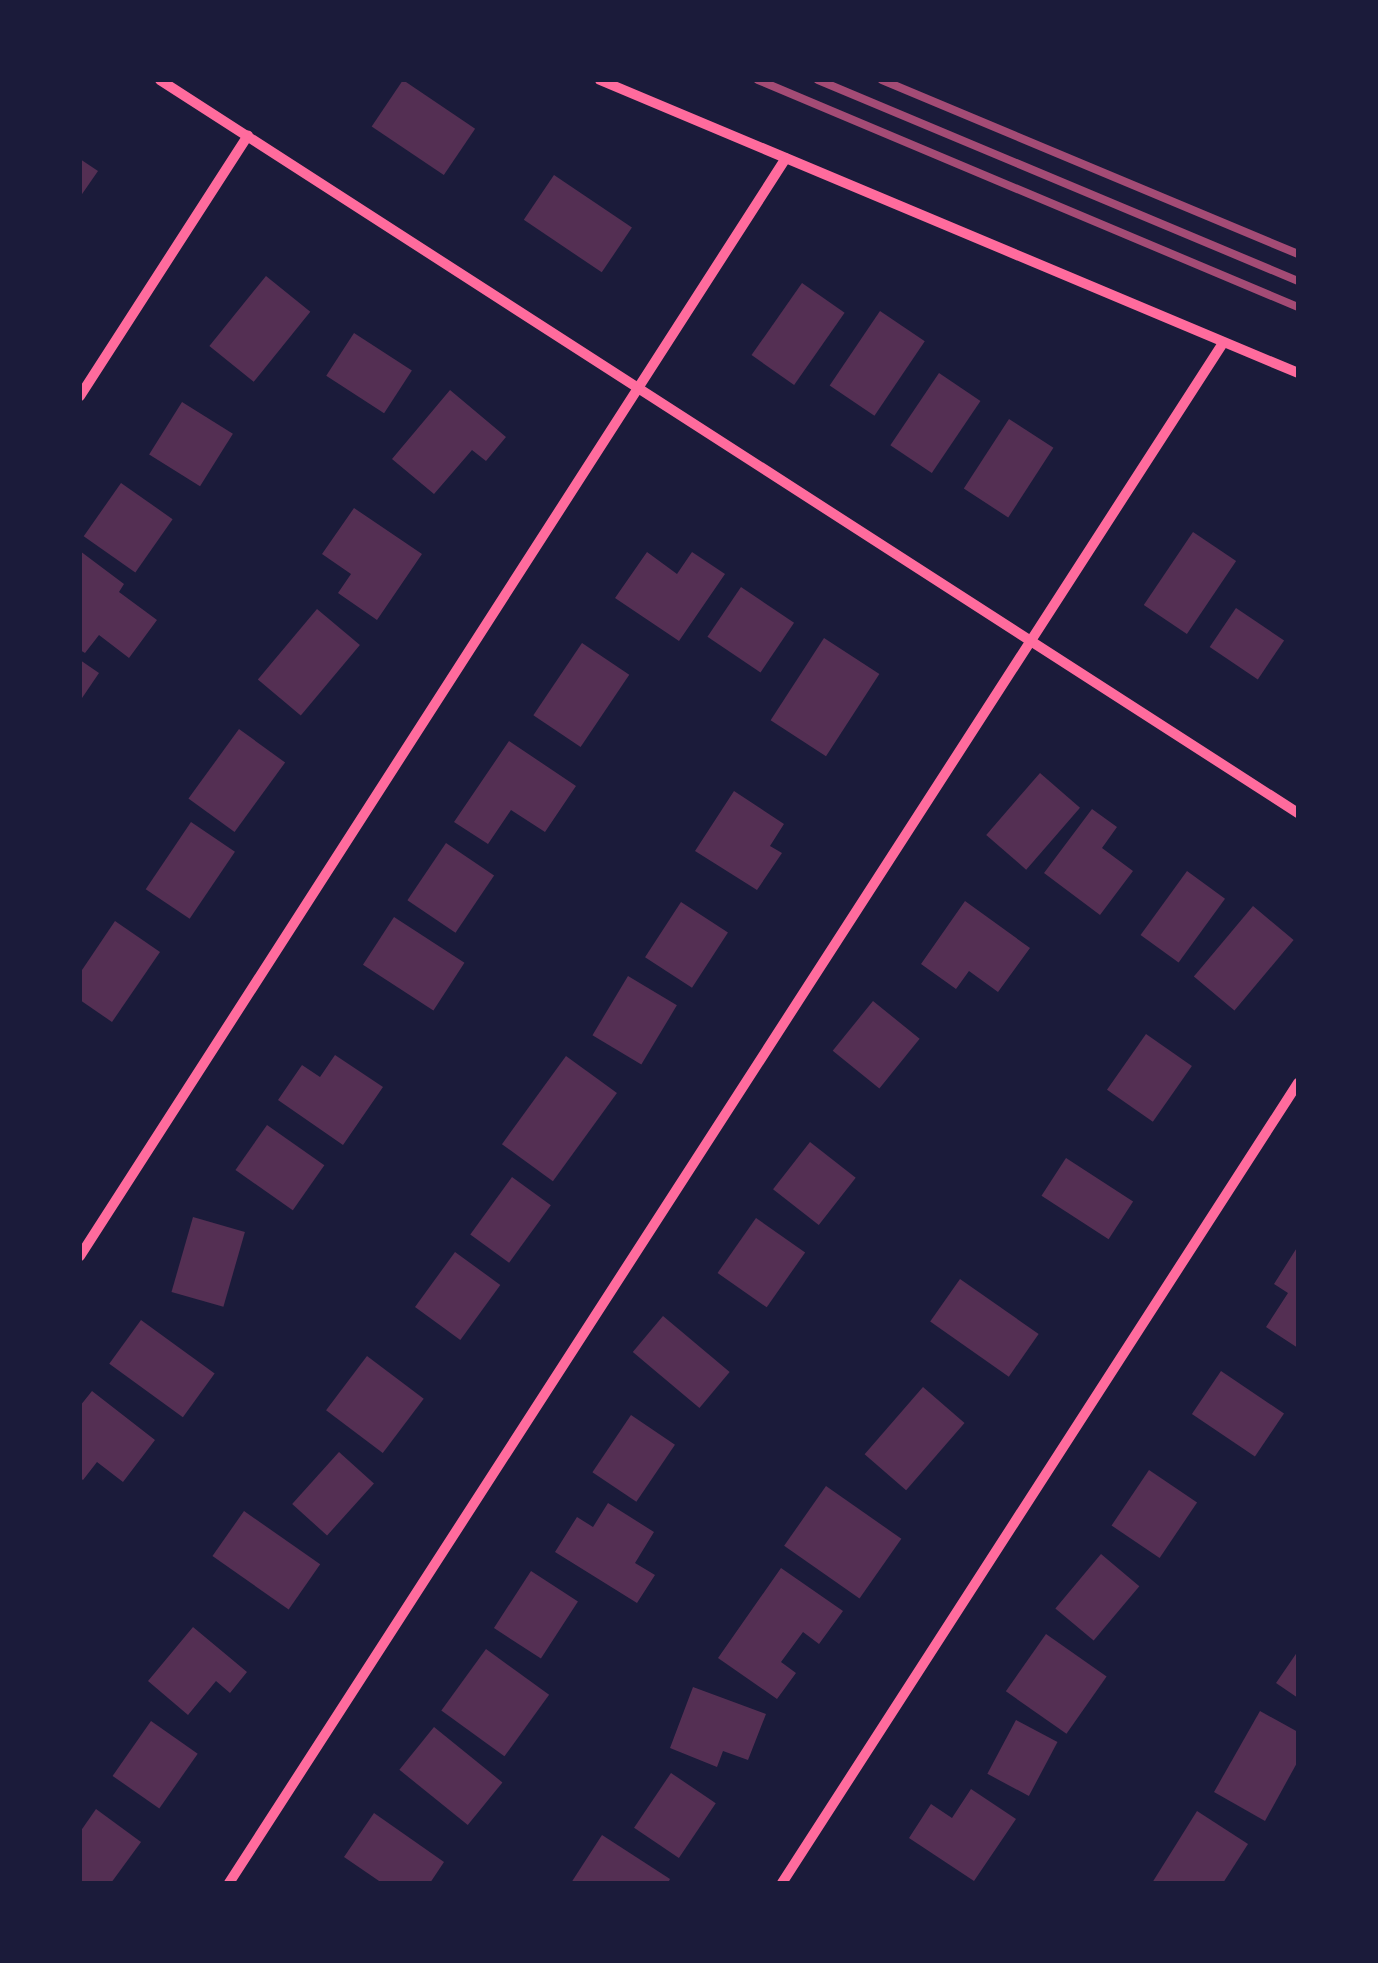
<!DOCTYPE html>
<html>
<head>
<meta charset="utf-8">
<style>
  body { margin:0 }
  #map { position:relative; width:1378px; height:1963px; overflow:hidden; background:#1b1b3a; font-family:"Source Serif 4",serif }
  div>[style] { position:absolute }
  .building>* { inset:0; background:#542f53; transform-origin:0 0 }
  .minor>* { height:10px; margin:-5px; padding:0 5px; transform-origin:5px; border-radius:5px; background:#ff6b9d }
  .rail>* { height:8px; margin:-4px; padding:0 4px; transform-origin:4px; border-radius:4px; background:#a44b75 }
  span { translate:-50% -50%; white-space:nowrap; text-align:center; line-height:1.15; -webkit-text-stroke:10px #1b1b3a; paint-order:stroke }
  .frame { position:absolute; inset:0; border:82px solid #1b1b3a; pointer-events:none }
</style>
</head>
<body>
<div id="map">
  <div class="building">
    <div style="left:403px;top:80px;width:87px;height:56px;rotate:34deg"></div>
    <div style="clip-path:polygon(80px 159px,98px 171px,80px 197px)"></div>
    <div style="left:554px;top:175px;width:94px;height:54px;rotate:34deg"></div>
    <div style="left:266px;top:276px;width:57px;height:90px;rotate:39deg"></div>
    <div style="left:802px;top:283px;width:52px;height:88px;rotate:35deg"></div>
    <div style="left:880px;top:311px;width:54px;height:90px;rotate:34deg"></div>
    <div style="left:354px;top:333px;width:69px;height:51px;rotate:33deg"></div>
    <div style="left:939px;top:373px;width:50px;height:87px;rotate:34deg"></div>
    <div style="clip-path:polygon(450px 390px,506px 437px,486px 461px,472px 450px,434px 494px,392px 459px)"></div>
    <div style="left:182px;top:402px;width:60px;height:62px;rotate:32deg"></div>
    <div style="left:1009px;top:419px;width:53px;height:83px;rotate:33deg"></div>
    <div style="left:121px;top:483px;width:63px;height:65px;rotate:35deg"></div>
    <div style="clip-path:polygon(354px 508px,422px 554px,377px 620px,338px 593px,351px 574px,322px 554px)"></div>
    <div style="left:1193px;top:532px;width:52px;height:88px;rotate:34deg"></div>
    <div style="clip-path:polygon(80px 551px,124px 584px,119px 592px,157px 620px,129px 658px,99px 635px,85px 653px,80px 650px)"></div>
    <div style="clip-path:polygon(647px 552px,677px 574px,692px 552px,725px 574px,679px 641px,615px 598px)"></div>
    <div style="left:741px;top:587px;width:64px;height:60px;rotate:34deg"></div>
    <div style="left:1236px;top:608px;width:58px;height:47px;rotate:34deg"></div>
    <div style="left:317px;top:609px;width:56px;height:92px;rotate:40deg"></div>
    <div style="left:824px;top:638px;width:66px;height:98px;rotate:33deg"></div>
    <div style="left:582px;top:643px;width:57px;height:87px;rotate:34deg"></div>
    <div style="clip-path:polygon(80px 660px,99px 673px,80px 701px)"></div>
    <div style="left:239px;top:729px;width:57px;height:86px;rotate:36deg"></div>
    <div style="clip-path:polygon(509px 741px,576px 786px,545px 832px,511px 810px,488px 844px,454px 822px)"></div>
    <div style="left:1040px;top:773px;width:53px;height:82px;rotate:41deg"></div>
    <div style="clip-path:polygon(734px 791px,784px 824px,770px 846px,782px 853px,757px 890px,695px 851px)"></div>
    <div style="clip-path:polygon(1092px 809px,1117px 827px,1102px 848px,1133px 871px,1100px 915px,1044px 873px)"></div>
    <div style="left:191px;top:822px;width:53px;height:81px;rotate:34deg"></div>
    <div style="left:446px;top:843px;width:58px;height:69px;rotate:34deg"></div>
    <div style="left:1187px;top:871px;width:47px;height:79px;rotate:36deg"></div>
    <div style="clip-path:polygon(965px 901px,1030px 948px,998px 992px,969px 971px,956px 989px,921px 964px)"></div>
    <div style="left:681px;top:902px;width:56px;height:66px;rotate:33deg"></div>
    <div style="left:1253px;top:906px;width:53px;height:92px;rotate:40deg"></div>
    <div style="left:394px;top:917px;width:84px;height:57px;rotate:33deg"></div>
    <div style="clip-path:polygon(115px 921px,160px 952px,112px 1022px,80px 1000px,80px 973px)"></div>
    <div style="left:628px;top:976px;width:57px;height:69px;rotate:31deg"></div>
    <div style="left:873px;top:1001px;width:60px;height:64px;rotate:39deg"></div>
    <div style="left:1146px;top:1034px;width:56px;height:68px;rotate:35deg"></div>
    <div style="clip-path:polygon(335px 1055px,383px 1087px,343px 1145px,278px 1100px,302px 1065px,320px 1077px)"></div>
    <div style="left:566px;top:1056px;width:63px;height:109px;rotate:36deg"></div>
    <div style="left:267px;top:1125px;width:70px;height:55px;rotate:35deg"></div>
    <div style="left:810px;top:1142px;width:58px;height:60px;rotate:38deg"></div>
    <div style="left:1066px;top:1158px;width:80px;height:45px;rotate:33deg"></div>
    <div style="left:512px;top:1177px;width:48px;height:71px;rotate:36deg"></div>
    <div style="left:193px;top:1217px;width:54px;height:78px;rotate:16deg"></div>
    <div style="left:756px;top:1218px;width:60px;height:67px;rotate:35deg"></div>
    <div style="clip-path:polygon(1298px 1246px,1298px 1348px,1266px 1327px,1288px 1293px,1274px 1284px)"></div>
    <div style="left:455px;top:1252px;width:56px;height:68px;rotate:36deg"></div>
    <div style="left:960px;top:1279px;width:96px;height:52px;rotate:35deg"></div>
    <div style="left:663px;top:1316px;width:87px;height:47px;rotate:40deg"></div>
    <div style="left:141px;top:1320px;width:91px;height:54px;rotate:36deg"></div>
    <div style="left:367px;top:1356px;width:71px;height:68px;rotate:37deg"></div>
    <div style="left:1221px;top:1371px;width:76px;height:52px;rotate:34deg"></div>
    <div style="left:923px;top:1387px;width:55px;height:89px;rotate:41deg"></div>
    <div style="clip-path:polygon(92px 1391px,155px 1440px,123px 1482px,97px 1462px,83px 1480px,80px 1478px,80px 1406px)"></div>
    <div style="left:631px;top:1415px;width:53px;height:69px;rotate:34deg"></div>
    <div style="left:339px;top:1452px;width:47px;height:70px;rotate:42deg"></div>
    <div style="left:1149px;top:1470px;width:58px;height:67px;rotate:34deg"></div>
    <div style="left:826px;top:1486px;width:92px;height:73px;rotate:35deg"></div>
    <div style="clip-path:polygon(608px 1503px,654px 1532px,635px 1563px,655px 1575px,637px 1603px,555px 1552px,577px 1517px,593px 1527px)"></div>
    <div style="left:244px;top:1511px;width:93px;height:55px;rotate:35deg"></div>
    <div style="left:1101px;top:1554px;width:50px;height:71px;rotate:40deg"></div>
    <div style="clip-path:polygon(781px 1568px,843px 1611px,819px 1644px,803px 1632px,781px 1662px,796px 1673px,777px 1699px,718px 1658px)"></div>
    <div style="left:531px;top:1571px;width:56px;height:68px;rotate:33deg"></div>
    <div style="clip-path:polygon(193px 1627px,247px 1672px,230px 1693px,216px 1681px,188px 1715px,148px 1681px)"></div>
    <div style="left:1046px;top:1634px;width:74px;height:70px;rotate:35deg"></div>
    <div style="left:486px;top:1649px;width:78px;height:76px;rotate:36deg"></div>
    <div style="clip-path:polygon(1298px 1651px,1298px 1698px,1276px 1683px)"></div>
    <div style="clip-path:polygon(693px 1687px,766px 1714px,748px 1760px,723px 1751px,717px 1767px,670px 1748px)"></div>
    <div style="clip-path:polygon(1260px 1711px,1298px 1732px,1298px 1761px,1265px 1821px,1214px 1792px)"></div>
    <div style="left:1016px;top:1720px;width:47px;height:61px;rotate:28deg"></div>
    <div style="left:151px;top:1721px;width:57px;height:67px;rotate:35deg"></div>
    <div style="left:434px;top:1727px;width:88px;height:55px;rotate:39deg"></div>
    <div style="left:671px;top:1773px;width:54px;height:66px;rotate:34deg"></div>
    <div style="clip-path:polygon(971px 1789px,1016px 1819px,974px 1881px,909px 1838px,931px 1804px,952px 1818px)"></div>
    <div style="clip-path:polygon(96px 1809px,141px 1842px,111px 1883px,80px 1883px,80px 1832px)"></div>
    <div style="clip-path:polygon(1197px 1811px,1248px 1844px,1223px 1883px,1152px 1883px)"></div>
    <div style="clip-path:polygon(374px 1813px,444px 1862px,430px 1883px,382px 1883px,344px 1857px)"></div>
    <div style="clip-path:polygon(602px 1835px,670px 1879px,668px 1883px,571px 1883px)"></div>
  </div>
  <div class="minor">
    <div style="left:160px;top:80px;width:1354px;rotate:32.79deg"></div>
    <div style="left:600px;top:80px;width:757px;rotate:22.77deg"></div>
    <div style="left:80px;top:396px;width:310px;rotate:-57.2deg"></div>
    <div style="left:80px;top:1256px;width:1305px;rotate:-57.26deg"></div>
    <div style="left:229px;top:1883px;width:1833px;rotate:-57.16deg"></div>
    <div style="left:782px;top:1883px;width:952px;rotate:-57.18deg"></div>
  </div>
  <div class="rail">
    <div style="left:758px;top:80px;width:586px;rotate:22.8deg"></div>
    <div style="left:818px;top:80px;width:520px;rotate:22.72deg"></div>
    <div style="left:882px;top:80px;width:451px;rotate:22.7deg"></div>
  </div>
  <div class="frame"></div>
</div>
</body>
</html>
